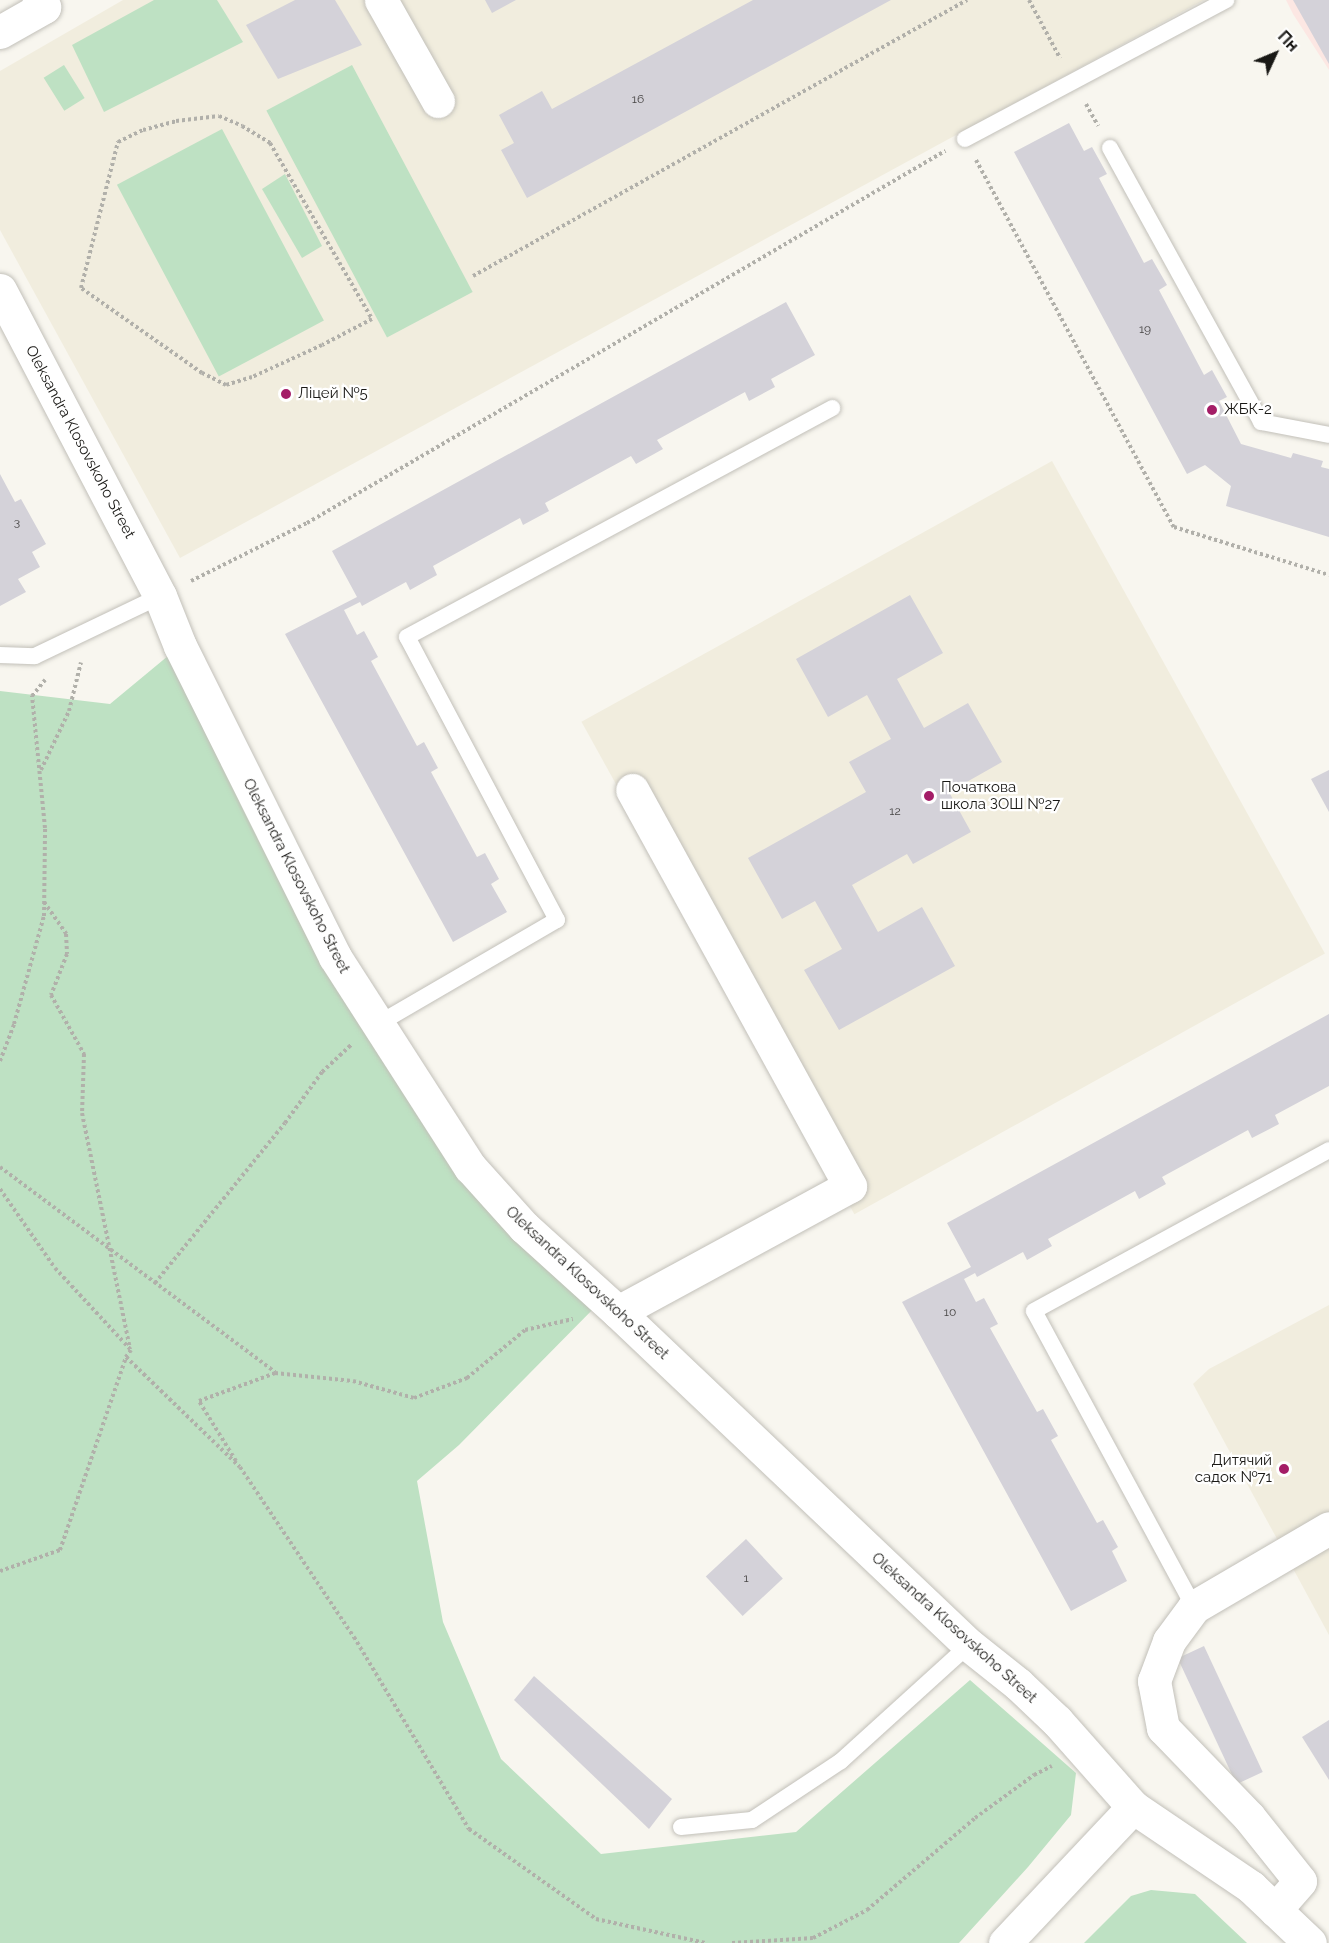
<!DOCTYPE html>
<html>
<head>
<meta charset="utf-8">
<style>
  body { margin:0 }
  #map { position:relative; width:1329px; height:1943px; overflow:hidden; background:#f8f6ef; font-family:Raleway,sans-serif }
  div>[style] { position:absolute }
  .industrial>* { inset:0; background:#fce7e3 }
  .built>* { inset:0; background:#f1edde; transform-origin:0 0 }
  .green>* { inset:0; background:#bee1c3; transform-origin:0 0 }
  .building>* { inset:0; background:#d4d2d9; transform-origin:0 0 }
  .path>* { height:4px; margin-top:-2px; transform-origin:0; background:repeating-linear-gradient(90deg,#b1b0aa 0 3px,transparent 0 6px) }
  .roads { filter:drop-shadow(0 0 2px #c2c0b9) drop-shadow(0 0 2px #c2c0b9) }
  .lane>* { height:16px; margin:-8px; padding:0 8px; transform-origin:8px; border-radius:8px; background:#fff }
  .street>* { height:33px; margin:-16.5px; padding:0 16.5px; transform-origin:16.5px; border-radius:16.5px; background:#fff }
  .dots>* { width:16px; height:16px; translate:-50% -50%; box-sizing:border-box; border:3px solid #fff; border-radius:50% }
  span { translate:-50% -50%; white-space:nowrap; text-align:center; line-height:1.15; -webkit-text-stroke:4.5px #fff; paint-order:stroke }
  .number-label { font-size:12px; color:#484646 }
  .number-label span { -webkit-text-stroke-width:0 }
  .poi-label { font-size:15px; color:#191815 }
  .left { translate:0 -50%; text-align:left }
  .right { translate:-100% -50%; text-align:right }
  .street-label { font-size:15px; color:#191815 }
  .north { position:absolute; left:1245px; top:24px; width:60px; height:60px; -webkit-text-stroke:4px #fff; paint-order:stroke; rotate:46deg; font-size:16px; font-weight:700; line-height:24px; text-align:center; color:#191815 }
  .north::after { content:''; display:block; margin:auto; width:21px; height:27px; background:#191815; clip-path:polygon(50% 0,100% 100%,50% 72%,0 100%) }
</style>
</head>
<body>
<div id="map">
  <div class="industrial">
    <div style="clip-path:polygon(1286px 0,1329px 0,1329px 70px,1293px 14px)"></div>
  </div>
  <div class="built">
    <div style="clip-path:polygon(123px 0,1204px 0,180px 558px,0 230px,0 71px)"></div>
    <div style="left:1052px;top:461px;width:563px;height:538px;rotate:61deg"></div>
    <div style="clip-path:polygon(1329px 1305px,1329px 1635px,1193px 1384px,1209px 1369px)"></div>
  </div>
  <div class="green">
    <div style="clip-path:polygon(154px 0,217px 0,243px 42px,104px 112px,72px 45px)"></div>
    <div style="left:64px;top:65px;width:39px;height:24px;rotate:58deg"></div>
    <div style="left:352px;top:65px;width:257px;height:97px;rotate:62deg"></div>
    <div style="left:222px;top:129px;width:217px;height:119px;rotate:62deg"></div>
    <div style="clip-path:polygon(285px 174px,322px 246px,302px 258px,262px 189px)"></div>
    <div style="clip-path:polygon(180px 646px,470px 1167px,603px 1299px,459px 1445px,417px 1481px,443px 1622px,501px 1759px,601px 1854px,796px 1832px,970px 1680px,1076px 1773px,1071px 1815px,1028px 1867px,959px 1943px,0 1943px,0 691px,110px 704px)"></div>
    <div style="clip-path:polygon(1151px 1890px,1195px 1894px,1247px 1943px,1084px 1943px,1131px 1896px)"></div>
  </div>
  <div class="building">
    <div style="clip-path:polygon(295px 0,335px 0,362px 45px,278px 79px,246px 25px)"></div>
    <div style="clip-path:polygon(485px 0,516px 0,492px 13px)"></div>
    <div style="clip-path:polygon(753px 0,891px 0,527px 198px,501px 150px,514px 143px,499px 115px,542px 91px,552px 109px)"></div>
    <div style="clip-path:polygon(1293px 0,1329px 0,1329px 64px)"></div>
    <div style="clip-path:polygon(1069px 123px,1084px 151px,1092px 147px,1107px 174px,1099px 178px,1144px 263px,1152px 259px,1167px 285px,1159px 290px,1204px 375px,1212px 370px,1227px 397px,1219px 401px,1241px 444px,1291px 458px,1293px 453px,1323px 461px,1321px 467px,1329px 469px,1329px 537px,1226px 506px,1231px 486px,1205px 465px,1187px 474px,1014px 152px)"></div>
    <div style="clip-path:polygon(786px 302px,815px 355px,771px 379px,775px 387px,749px 401px,745px 392px,657px 440px,663px 449px,636px 464px,631px 456px,545px 503px,549px 511px,523px 525px,520px 518px,433px 566px,437px 575px,410px 590px,406px 582px,362px 606px,360px 602px,344px 610px,357px 635px,364px 631px,378px 657px,371px 661px,417px 746px,424px 742px,438px 768px,431px 772px,477px 857px,485px 853px,499px 879px,491px 884px,507px 912px,453px 942px,285px 634px,357px 597px,332px 551px)"></div>
    <div style="clip-path:polygon(0 474px,15px 502px,21px 499px,46px 544px,32px 552px,40px 567px,18px 579px,26px 592px,0 606px)"></div>
    <div style="clip-path:polygon(910px 595px,943px 653px,897px 679px,924px 728px,968px 703px,1002px 762px,949px 792px,971px 832px,913px 864px,907px 854px,852px 885px,878px 932px,922px 907px,955px 966px,839px 1030px,804px 970px,842px 949px,815px 901px,782px 919px,748px 858px,866px 792px,849px 762px,891px 739px,867px 695px,828px 717px,796px 659px)"></div>
    <div style="clip-path:polygon(1329px 770px,1329px 812px,1311px 779px)"></div>
    <div style="clip-path:polygon(1329px 1014px,1329px 1086px,1275px 1115px,1279px 1124px,1252px 1138px,1248px 1130px,1162px 1177px,1166px 1184px,1139px 1199px,1135px 1191px,1048px 1239px,1052px 1246px,1027px 1260px,1023px 1252px,977px 1277px,975px 1273px,964px 1279px,976px 1302px,984px 1298px,998px 1324px,990px 1328px,1037px 1412px,1043px 1409px,1058px 1436px,1051px 1440px,1097px 1523px,1103px 1520px,1118px 1547px,1112px 1551px,1127px 1581px,1071px 1611px,902px 1302px,971px 1267px,947px 1223px)"></div>
    <div style="left:746px;top:1539px;width:54px;height:55px;rotate:47deg"></div>
    <div style="left:1204px;top:1646px;width:139px;height:29px;rotate:65deg"></div>
    <div style="clip-path:polygon(534px 1676px,672px 1799px,649px 1829px,514px 1700px)"></div>
    <div style="clip-path:polygon(1329px 1720px,1329px 1780px,1302px 1737px)"></div>
  </div>
  <div class="path">
    <div style="left:1029px;top:0;width:66px;rotate:61.9deg"></div>
    <div style="left:1086px;top:104px;width:25px;rotate:61deg"></div>
    <div style="left:219px;top:116px;width:25px;rotate:23deg"></div>
    <div style="left:242px;top:126px;width:33px;rotate:31deg"></div>
    <div style="left:270px;top:143px;width:203px;rotate:59.9deg"></div>
    <div style="left:372px;top:319px;width:56px;rotate:152.5deg"></div>
    <div style="left:322px;top:345px;width:77px;rotate:155.4deg"></div>
    <div style="left:252px;top:377px;width:27px;rotate:163deg"></div>
    <div style="left:226px;top:385px;width:27px;rotate:-153deg"></div>
    <div style="left:202px;top:373px;width:148px;rotate:-144.9deg"></div>
    <div style="left:81px;top:288px;width:151px;rotate:-75.8deg"></div>
    <div style="left:118px;top:142px;width:28px;rotate:-26deg"></div>
    <div style="left:143px;top:130px;width:34px;rotate:-15deg"></div>
    <div style="left:176px;top:121px;width:43px;rotate:-6.6deg"></div>
    <div style="left:976px;top:160px;width:417px;rotate:61.7deg"></div>
    <div style="left:1174px;top:527px;width:162px;rotate:17.2deg"></div>
    <div style="left:473px;top:276px;width:566px;rotate:-29.19deg"></div>
    <div style="left:191px;top:581px;width:130px;rotate:-26.6deg"></div>
    <div style="left:307px;top:523px;width:739px;rotate:-30.25deg"></div>
    <div style="left:41px;top:770px;width:65px;rotate:-64.6deg"></div>
    <div style="left:69px;top:711px;width:50px;rotate:-76.2deg"></div>
    <div style="left:44px;top:902px;width:39px;rotate:55deg"></div>
    <div style="left:66px;top:934px;width:20px;rotate:87deg"></div>
    <div style="left:67px;top:954px;width:44px;rotate:111.3deg"></div>
    <div style="left:51px;top:995px;width:68px;rotate:60.8deg"></div>
    <div style="left:84px;top:1054px;width:59px;rotate:91.9deg"></div>
    <div style="left:82px;top:1113px;width:241px;rotate:78.5deg"></div>
    <div style="left:0;top:1061px;width:40px;rotate:-69deg"></div>
    <div style="left:14px;top:1024px;width:112px;rotate:-74.5deg"></div>
    <div style="left:44px;top:916px;width:88px;rotate:-89.3deg"></div>
    <div style="left:45px;top:828px;width:133px;rotate:-95.6deg"></div>
    <div style="left:32px;top:696px;width:21px;rotate:-51deg"></div>
    <div style="left:0;top:1167px;width:343px;rotate:36.7deg"></div>
    <div style="left:0;top:1189px;width:96px;rotate:55.2deg"></div>
    <div style="left:55px;top:1268px;width:112px;rotate:47.2deg"></div>
    <div style="left:131px;top:1350px;width:9px;rotate:126deg"></div>
    <div style="left:126px;top:1357px;width:158px;rotate:44deg"></div>
    <div style="left:240px;top:1467px;width:205px;rotate:56.2deg"></div>
    <div style="left:354px;top:1637px;width:224px;rotate:59.1deg"></div>
    <div style="left:469px;top:1829px;width:156px;rotate:35.3deg"></div>
    <div style="left:596px;top:1919px;width:112px;rotate:12.4deg"></div>
    <div style="left:155px;top:1283px;width:206px;rotate:-50.9deg"></div>
    <div style="left:285px;top:1123px;width:63px;rotate:-54deg"></div>
    <div style="left:322px;top:1072px;width:40px;rotate:-43deg"></div>
    <div style="left:236px;top:1461px;width:70px;rotate:-121.7deg"></div>
    <div style="left:199px;top:1401px;width:81px;rotate:-20.2deg"></div>
    <div style="left:275px;top:1373px;width:78px;rotate:5.9deg"></div>
    <div style="left:353px;top:1381px;width:63px;rotate:15.6deg"></div>
    <div style="left:414px;top:1398px;width:57px;rotate:-20.7deg"></div>
    <div style="left:467px;top:1378px;width:75px;rotate:-39.6deg"></div>
    <div style="left:525px;top:1330px;width:49px;rotate:-12.9deg"></div>
    <div style="left:0;top:1571px;width:64px;rotate:-19.3deg"></div>
    <div style="left:60px;top:1550px;width:204px;rotate:-71.1deg"></div>
    <div style="left:732px;top:1943px;width:81px;rotate:-3.5deg"></div>
    <div style="left:813px;top:1938px;width:61px;rotate:-27.4deg"></div>
    <div style="left:867px;top:1910px;width:142px;rotate:-40.4deg"></div>
    <div style="left:975px;top:1818px;width:73px;rotate:-36.1deg"></div>
    <div style="left:1034px;top:1775px;width:20px;rotate:-27deg"></div>
  </div>
  <div class="roads">
    <div class="lane">
      <div style="left:965px;top:139px;width:296px;rotate:-28deg"></div>
      <div style="left:1110px;top:148px;width:313px;rotate:61.1deg"></div>
      <div style="left:1261px;top:422px;width:69px;rotate:10.8deg"></div>
      <div style="left:0;top:655px;width:35px;rotate:2deg"></div>
      <div style="left:35px;top:656px;width:139px;rotate:-25.6deg"></div>
      <div style="left:378px;top:1024px;width:207px;rotate:-30.2deg"></div>
      <div style="left:557px;top:920px;width:320px;rotate:-117.9deg"></div>
      <div style="left:407px;top:637px;width:483px;rotate:-28.3deg"></div>
      <div style="left:1194px;top:1607px;width:336px;rotate:-118.4deg"></div>
      <div style="left:1034px;top:1311px;width:336px;rotate:-28.6deg"></div>
      <div style="left:681px;top:1827px;width:71px;rotate:-5.6deg"></div>
      <div style="left:752px;top:1820px;width:107px;rotate:-33.5deg"></div>
      <div style="left:841px;top:1761px;width:173px;rotate:-42.2deg"></div>
    </div>
    <div class="street">
      <div style="left:381px;top:0;width:116px;rotate:60.6deg"></div>
      <div style="left:0;top:32px;width:51px;rotate:-29.6deg"></div>
      <div style="left:44px;top:7px;width:9px;rotate:-126deg"></div>
      <div style="left:0;top:290px;width:345px;rotate:62.4deg"></div>
      <div style="left:160px;top:596px;width:54px;rotate:68.2deg"></div>
      <div style="left:180px;top:646px;width:347px;rotate:63.5deg"></div>
      <div style="left:335px;top:957px;width:250px;rotate:57.3deg"></div>
      <div style="left:470px;top:1167px;width:81px;rotate:48deg"></div>
      <div style="left:524px;top:1227px;width:127px;rotate:42.1deg"></div>
      <div style="left:618px;top:1312px;width:484px;rotate:43.5deg"></div>
      <div style="left:969px;top:1645px;width:63px;rotate:38.5deg"></div>
      <div style="left:1018px;top:1684px;width:54px;rotate:43.5deg"></div>
      <div style="left:1057px;top:1721px;width:115px;rotate:48.5deg"></div>
      <div style="left:1133px;top:1807px;width:143px;rotate:34.1deg"></div>
      <div style="left:1251px;top:1887px;width:81px;rotate:43.5deg"></div>
      <div style="left:618px;top:1312px;width:264px;rotate:-28.5deg"></div>
      <div style="left:850px;top:1186px;width:452px;rotate:-118.8deg"></div>
      <div style="left:1275px;top:1910px;width:38px;rotate:-49deg"></div>
      <div style="left:1300px;top:1881px;width:82px;rotate:-128.6deg"></div>
      <div style="left:1249px;top:1817px;width:124px;rotate:-134deg"></div>
      <div style="left:1163px;top:1728px;width:48px;rotate:-100.8deg"></div>
      <div style="left:1154px;top:1681px;width:43px;rotate:-69.4deg"></div>
      <div style="left:1169px;top:1641px;width:42px;rotate:-53.7deg"></div>
      <div style="left:1194px;top:1607px;width:156px;rotate:-30.3deg"></div>
      <div style="left:1005px;top:1943px;width:187px;rotate:-46.7deg"></div>
    </div>
  </div>
  <div class="dots">
    <div style="left:286px;top:394px;background:#a41d67"></div>
    <div style="left:1212px;top:410px;background:#a41d67"></div>
    <div style="left:929px;top:796px;background:#a41d67"></div>
    <div style="left:1284px;top:1469px;background:#a41d67"></div>
  </div>
  <div class="number-label">
    <span style="left:638px;top:100px">16</span>
    <span style="left:1145px;top:330px">19</span>
    <span style="left:17px;top:523px">3</span>
    <span style="left:895px;top:812px">12</span>
    <span style="left:950px;top:1313px">10</span>
    <span style="left:746px;top:1579px">1</span>
  </div>
  <div class="poi-label">
    <span class="left" style="left:298px;top:394px">Ліцей №5</span>
    <span class="left" style="left:1224px;top:410px">ЖБК-2</span>
    <span class="left" style="left:941px;top:796px">Початкова<br>школа ЗОШ №27</span>
    <span class="right" style="left:1272px;top:1469px">Дитячий<br>садок №71</span>
  </div>
  <div class="street-label">
    <span style="left:80px;top:442px;rotate:62deg">Oleksandra Klosovskoho Street</span>
    <span style="left:296px;top:876px;rotate:63deg">Oleksandra Klosovskoho Street</span>
    <span style="left:587px;top:1283px;rotate:43deg">Oleksandra Klosovskoho Street</span>
    <span style="left:954px;top:1628px;rotate:42deg">Oleksandra Klosovskoho Street</span>
  </div>
  <div class="north">Пн</div>
</div>
</body>
</html>
